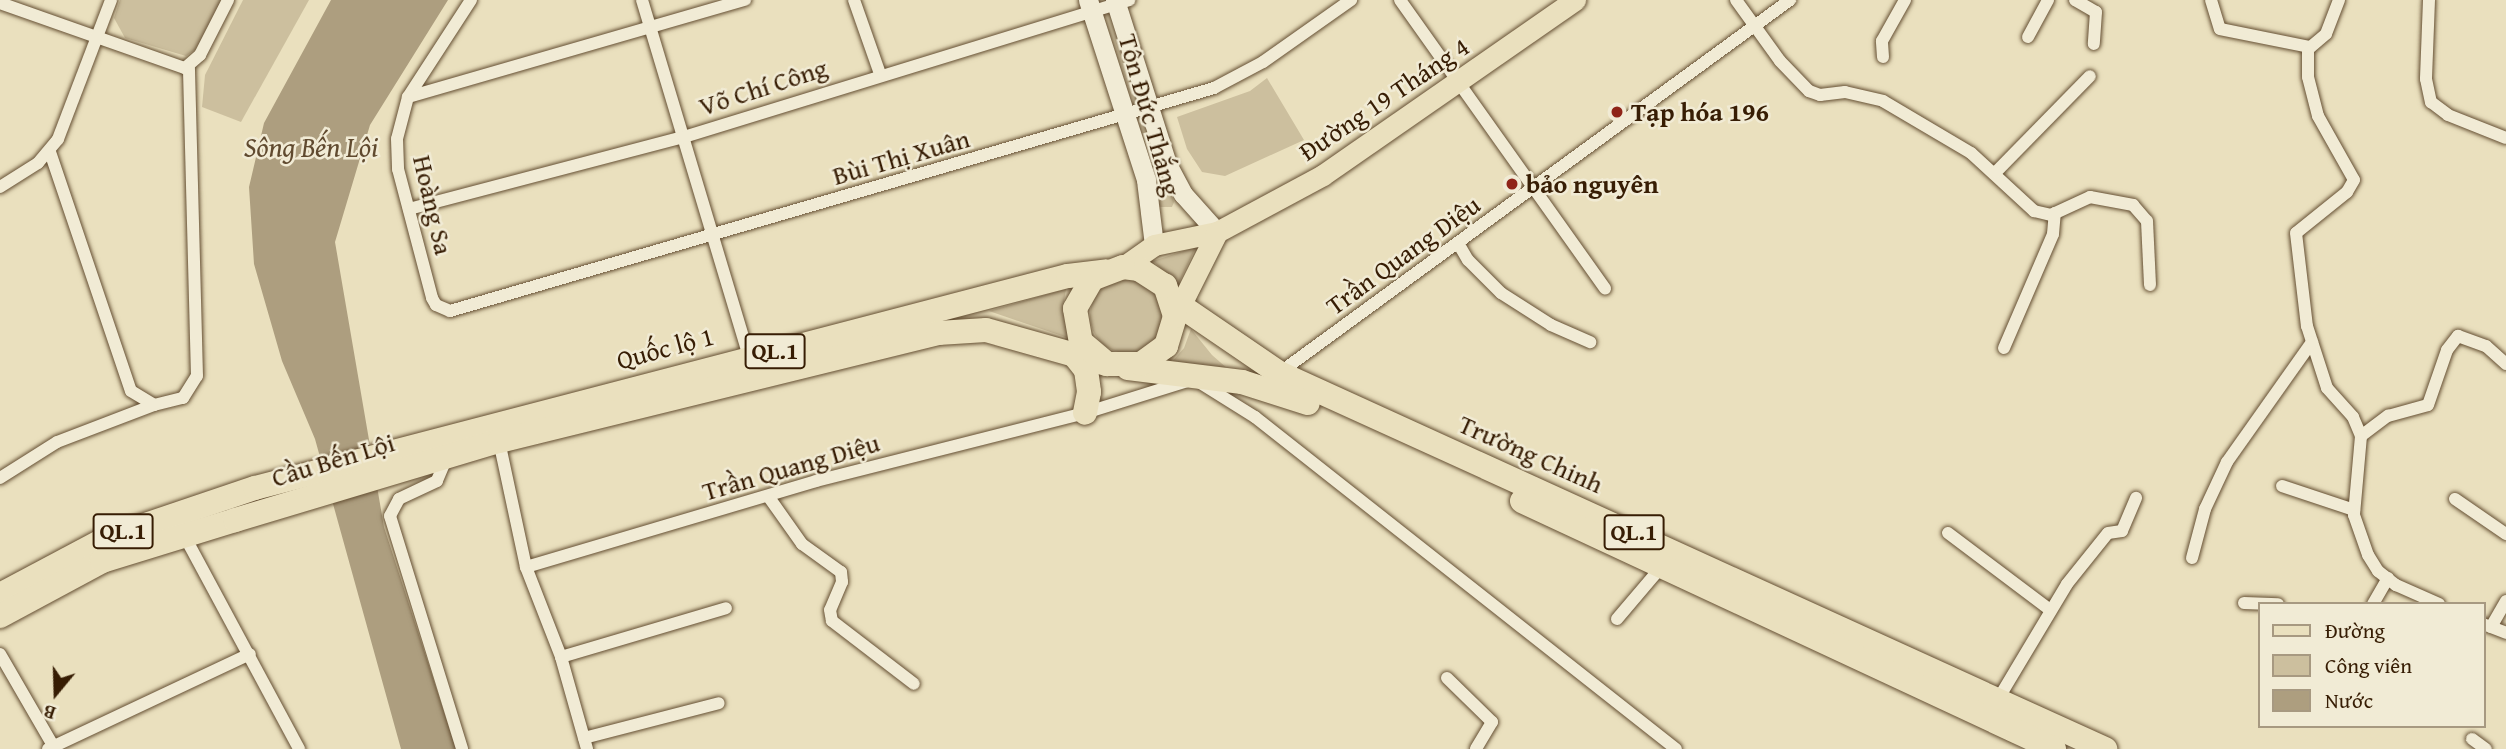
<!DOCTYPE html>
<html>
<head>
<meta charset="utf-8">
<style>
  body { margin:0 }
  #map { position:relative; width:2506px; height:749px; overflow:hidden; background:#eae0be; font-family:"Gentium Book Plus",serif }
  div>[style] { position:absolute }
  .green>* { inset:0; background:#ccbf9e }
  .round { border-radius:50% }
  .water>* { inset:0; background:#ad9e7f }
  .roads { filter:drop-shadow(0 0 2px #644e32) drop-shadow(0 0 2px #644e32) }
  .street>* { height:12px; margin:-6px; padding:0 6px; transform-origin:6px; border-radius:6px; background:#f1ebd5 }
  .secondary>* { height:19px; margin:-9.5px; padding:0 9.5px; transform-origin:9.5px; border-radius:9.5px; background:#f1ebd5 }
  .primary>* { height:21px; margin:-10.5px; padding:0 10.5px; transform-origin:10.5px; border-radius:10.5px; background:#eae0be }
  .highway>* { height:24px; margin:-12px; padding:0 12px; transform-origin:12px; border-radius:12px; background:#eae0be }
  .dots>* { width:19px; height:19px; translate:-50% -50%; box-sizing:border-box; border:4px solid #f1ebd5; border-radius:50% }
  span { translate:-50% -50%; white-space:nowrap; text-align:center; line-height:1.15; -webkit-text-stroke:5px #f1ebd5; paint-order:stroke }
  .shield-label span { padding:2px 5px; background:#f1ebd5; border:2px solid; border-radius:5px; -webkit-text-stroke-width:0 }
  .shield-label { font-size:24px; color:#371d04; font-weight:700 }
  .street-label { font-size:26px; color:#371d04 }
  .poi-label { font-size:26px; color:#371d04; font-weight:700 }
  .left { translate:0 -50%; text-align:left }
  .water-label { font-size:28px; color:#604a2f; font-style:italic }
  .legend { position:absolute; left:2258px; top:602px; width:228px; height:126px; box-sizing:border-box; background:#f1ebd5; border:2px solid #a79981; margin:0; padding:9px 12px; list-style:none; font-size:21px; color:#371d04 }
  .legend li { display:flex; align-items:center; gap:14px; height:35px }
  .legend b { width:35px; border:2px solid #a79981 }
  .north { position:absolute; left:21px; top:658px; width:70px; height:70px; -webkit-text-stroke:5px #f1ebd5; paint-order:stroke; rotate:199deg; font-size:19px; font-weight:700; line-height:28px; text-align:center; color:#371d04 }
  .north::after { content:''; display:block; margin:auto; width:24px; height:32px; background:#371d04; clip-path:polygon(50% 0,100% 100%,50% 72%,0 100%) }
</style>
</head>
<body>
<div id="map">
  <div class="green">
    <div style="clip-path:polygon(120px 0,222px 0,196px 49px,186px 56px,125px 38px,114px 18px)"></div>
    <div style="clip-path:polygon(243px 0,309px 0,241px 122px,202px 107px,205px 75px)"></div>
    <div style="clip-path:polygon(1267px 78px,1304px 140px,1225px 176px,1202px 172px,1187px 149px,1177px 117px,1250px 91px)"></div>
    <div style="clip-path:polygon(1149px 135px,1174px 202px,1172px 207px,1159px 207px,1144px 138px)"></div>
    <div style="clip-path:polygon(1196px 247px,1178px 285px,1153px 261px)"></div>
    <div class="round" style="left:1090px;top:279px;width:74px;height:74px"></div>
    <div style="clip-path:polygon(1066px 289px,1063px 307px,1068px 338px,989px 311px)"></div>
    <div style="clip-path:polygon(1191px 329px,1212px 355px,1228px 369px,1171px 363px,1184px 348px)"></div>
  </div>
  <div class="water">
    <div style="clip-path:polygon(331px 0,448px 0,370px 125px,335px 242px,384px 527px,456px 749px,401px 749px,315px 439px,282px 361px,254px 264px,249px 187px,264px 123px)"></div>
  </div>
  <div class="roads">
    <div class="street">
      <div style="left:471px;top:0;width:116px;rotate:123deg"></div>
      <div style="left:408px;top:97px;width:43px;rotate:104.7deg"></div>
      <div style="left:397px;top:139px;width:30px;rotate:88deg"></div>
      <div style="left:398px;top:169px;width:133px;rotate:75.2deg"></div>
      <div style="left:432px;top:298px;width:8px;rotate:60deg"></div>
      <div style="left:436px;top:305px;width:15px;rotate:23deg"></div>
      <div style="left:450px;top:311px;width:796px;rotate:-16.27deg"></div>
      <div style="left:1214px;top:88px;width:55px;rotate:-28deg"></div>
      <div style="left:1263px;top:62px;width:108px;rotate:-35.2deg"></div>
      <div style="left:642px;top:0;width:373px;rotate:73.3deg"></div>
      <div style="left:854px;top:0;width:78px;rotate:70.6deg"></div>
      <div style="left:1400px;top:0;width:354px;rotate:54.6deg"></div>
      <div style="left:1736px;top:0;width:75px;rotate:54.2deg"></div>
      <div style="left:1780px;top:61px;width:42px;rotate:46deg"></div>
      <div style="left:1809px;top:91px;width:12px;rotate:20deg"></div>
      <div style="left:1820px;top:95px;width:25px;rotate:-7deg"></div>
      <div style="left:1845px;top:92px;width:39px;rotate:13deg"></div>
      <div style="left:1883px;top:101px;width:102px;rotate:30.6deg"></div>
      <div style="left:1971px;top:153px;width:86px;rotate:42.6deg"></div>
      <div style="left:2034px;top:211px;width:17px;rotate:13deg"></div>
      <div style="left:2051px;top:215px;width:43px;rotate:-24.8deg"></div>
      <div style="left:2090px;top:197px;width:44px;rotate:10.5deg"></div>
      <div style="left:2133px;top:205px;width:21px;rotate:49deg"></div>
      <div style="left:2147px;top:221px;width:64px;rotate:87.3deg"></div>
      <div style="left:2075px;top:0;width:24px;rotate:30deg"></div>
      <div style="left:2096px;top:12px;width:32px;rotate:94deg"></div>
      <div style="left:2211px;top:0;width:30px;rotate:73deg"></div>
      <div style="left:2220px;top:29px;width:92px;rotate:11.3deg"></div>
      <div style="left:2339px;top:0;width:36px;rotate:111deg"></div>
      <div style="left:2326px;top:34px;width:23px;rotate:140deg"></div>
      <div style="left:2308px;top:49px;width:28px;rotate:90deg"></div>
      <div style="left:2308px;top:77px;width:40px;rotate:75.6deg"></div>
      <div style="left:2318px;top:116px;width:73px;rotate:60.6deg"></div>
      <div style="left:2354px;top:180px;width:14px;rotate:120deg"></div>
      <div style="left:2347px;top:192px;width:65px;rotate:141.2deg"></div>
      <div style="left:2296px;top:233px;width:94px;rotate:83.3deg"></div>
      <div style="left:2307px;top:326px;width:65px;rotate:72.1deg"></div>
      <div style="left:2327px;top:388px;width:39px;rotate:48deg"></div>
      <div style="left:2353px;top:417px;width:21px;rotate:67deg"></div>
      <div style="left:2361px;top:436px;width:79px;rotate:95.1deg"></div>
      <div style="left:2354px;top:515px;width:42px;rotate:70.7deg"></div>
      <div style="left:2368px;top:555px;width:19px;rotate:58deg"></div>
      <div style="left:2378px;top:571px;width:23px;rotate:38deg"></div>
      <div style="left:2396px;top:585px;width:47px;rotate:23.8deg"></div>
      <div style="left:2429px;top:0;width:79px;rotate:92.2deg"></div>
      <div style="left:2426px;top:79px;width:24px;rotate:78deg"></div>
      <div style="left:2431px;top:102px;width:21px;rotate:37deg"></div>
      <div style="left:2448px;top:115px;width:62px;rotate:21.6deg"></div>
      <div style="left:0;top:3px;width:196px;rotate:19.4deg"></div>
      <div style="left:185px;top:68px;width:20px;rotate:-41deg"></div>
      <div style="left:200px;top:55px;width:62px;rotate:-63deg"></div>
      <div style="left:2028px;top:37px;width:42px;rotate:-61.6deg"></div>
      <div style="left:1883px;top:57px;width:16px;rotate:-94deg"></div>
      <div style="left:1882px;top:41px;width:47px;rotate:-60.7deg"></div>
      <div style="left:408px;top:97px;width:351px;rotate:-16.1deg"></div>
      <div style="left:50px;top:152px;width:252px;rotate:71.3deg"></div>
      <div style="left:131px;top:391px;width:27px;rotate:31deg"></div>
      <div style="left:154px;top:405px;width:30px;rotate:-14deg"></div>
      <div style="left:183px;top:398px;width:26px;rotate:-58deg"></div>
      <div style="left:197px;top:376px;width:309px;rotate:-91.5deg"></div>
      <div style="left:1996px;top:172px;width:134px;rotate:-45.6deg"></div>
      <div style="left:0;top:187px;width:45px;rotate:-32.3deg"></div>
      <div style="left:38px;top:163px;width:31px;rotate:-50deg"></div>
      <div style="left:58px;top:139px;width:149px;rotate:-69.1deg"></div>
      <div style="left:409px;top:209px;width:284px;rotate:-14.7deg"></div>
      <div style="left:684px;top:137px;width:466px;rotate:-17.1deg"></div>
      <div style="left:1458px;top:243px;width:20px;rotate:60deg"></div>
      <div style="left:1468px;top:260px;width:47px;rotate:45deg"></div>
      <div style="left:1501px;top:293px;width:59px;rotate:32.6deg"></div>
      <div style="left:1551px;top:325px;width:43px;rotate:23.6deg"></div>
      <div style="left:2004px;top:348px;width:124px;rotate:-66.7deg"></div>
      <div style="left:2053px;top:234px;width:21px;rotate:-85deg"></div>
      <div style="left:1279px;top:373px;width:633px;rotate:-36.13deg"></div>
      <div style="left:2361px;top:436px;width:34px;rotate:-37deg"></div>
      <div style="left:2388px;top:416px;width:41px;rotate:-15.4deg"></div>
      <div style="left:2428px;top:405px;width:58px;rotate:-70.9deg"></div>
      <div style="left:2447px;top:350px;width:18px;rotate:-52deg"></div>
      <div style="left:2458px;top:336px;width:30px;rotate:20deg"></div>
      <div style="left:2486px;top:346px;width:27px;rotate:42deg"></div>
      <div style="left:499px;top:441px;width:129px;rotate:77.9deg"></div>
      <div style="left:526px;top:567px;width:302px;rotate:-16.5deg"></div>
      <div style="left:816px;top:481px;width:277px;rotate:-14.2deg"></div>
      <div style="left:1085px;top:413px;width:114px;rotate:-17.3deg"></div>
      <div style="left:1194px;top:379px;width:72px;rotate:31.9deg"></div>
      <div style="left:1255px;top:417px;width:536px;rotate:38.26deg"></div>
      <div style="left:447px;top:457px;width:26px;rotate:113deg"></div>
      <div style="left:437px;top:481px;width:42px;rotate:154.7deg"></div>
      <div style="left:399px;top:499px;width:19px;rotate:118deg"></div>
      <div style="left:390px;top:516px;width:244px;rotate:72.8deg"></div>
      <div style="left:0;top:478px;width:67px;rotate:-32.3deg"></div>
      <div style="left:57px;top:442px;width:104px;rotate:-20.9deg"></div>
      <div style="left:2282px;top:486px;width:76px;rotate:18.4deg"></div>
      <div style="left:768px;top:496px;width:59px;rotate:54.7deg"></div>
      <div style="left:802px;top:544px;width:48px;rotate:35.7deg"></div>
      <div style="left:841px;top:572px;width:10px;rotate:84deg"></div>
      <div style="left:842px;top:582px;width:30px;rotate:113deg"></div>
      <div style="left:830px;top:610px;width:11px;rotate:80deg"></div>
      <div style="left:832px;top:621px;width:103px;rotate:37.5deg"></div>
      <div style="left:2455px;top:499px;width:62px;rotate:34.5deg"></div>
      <div style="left:1948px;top:533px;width:128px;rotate:37deg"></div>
      <div style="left:185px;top:537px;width:241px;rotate:61.7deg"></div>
      <div style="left:2192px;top:558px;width:51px;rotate:-75.1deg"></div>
      <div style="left:2205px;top:509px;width:52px;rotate:-64.9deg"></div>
      <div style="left:2227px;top:462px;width:147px;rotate:-54.7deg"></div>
      <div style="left:526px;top:567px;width:97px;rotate:68.7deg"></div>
      <div style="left:561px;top:657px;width:96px;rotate:74.2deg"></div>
      <div style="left:2244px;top:603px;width:34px;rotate:2deg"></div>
      <div style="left:2373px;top:604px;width:30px;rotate:-60deg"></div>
      <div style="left:1617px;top:619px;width:71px;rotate:-49.6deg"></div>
      <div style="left:2483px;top:624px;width:25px;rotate:21deg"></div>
      <div style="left:2491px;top:627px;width:30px;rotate:-60deg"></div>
      <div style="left:0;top:654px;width:110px;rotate:59.9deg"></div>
      <div style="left:561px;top:657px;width:172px;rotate:-16.5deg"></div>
      <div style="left:1447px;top:678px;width:63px;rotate:44.4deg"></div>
      <div style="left:1492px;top:722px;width:31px;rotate:121deg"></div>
      <div style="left:1997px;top:701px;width:136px;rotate:-59.1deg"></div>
      <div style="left:2067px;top:584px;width:65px;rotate:-51.2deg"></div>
      <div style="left:2108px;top:533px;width:14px;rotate:-8deg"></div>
      <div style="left:2122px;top:531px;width:36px;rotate:-67deg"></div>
      <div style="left:584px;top:738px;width:139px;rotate:-14.5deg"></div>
      <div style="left:2472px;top:739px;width:17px;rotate:36deg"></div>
      <div style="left:48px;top:749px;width:223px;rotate:-25.2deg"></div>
    </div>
    <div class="secondary">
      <div style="left:1088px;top:0;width:189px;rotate:72.1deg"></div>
      <div style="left:1146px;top:180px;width:65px;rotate:83deg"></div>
      <div style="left:1115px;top:0;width:172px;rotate:72.4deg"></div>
      <div style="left:1167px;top:164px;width:34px;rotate:62deg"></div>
      <div style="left:1183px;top:194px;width:51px;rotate:48.2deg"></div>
    </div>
    <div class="primary">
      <div style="left:1123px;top:267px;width:38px;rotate:-35deg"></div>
      <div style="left:1154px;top:245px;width:64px;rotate:-11.7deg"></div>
      <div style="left:1217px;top:232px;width:120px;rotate:-28.3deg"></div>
      <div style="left:1323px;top:175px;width:307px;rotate:-34.8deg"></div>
      <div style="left:1175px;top:316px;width:94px;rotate:-63.4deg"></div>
    </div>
    <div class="highway">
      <div style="left:1172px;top:300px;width:130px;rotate:34.3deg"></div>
      <div style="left:1279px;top:373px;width:908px;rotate:24.48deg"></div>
      <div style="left:1075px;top:356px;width:18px;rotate:52deg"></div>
      <div style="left:1086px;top:370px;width:22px;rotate:82deg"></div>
      <div style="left:1089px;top:392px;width:21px;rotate:101deg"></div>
      <div style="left:1128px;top:368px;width:115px;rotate:7deg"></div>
      <div style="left:1242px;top:382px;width:69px;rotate:17.7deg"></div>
      <div style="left:1522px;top:501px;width:587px;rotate:24.99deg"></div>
      <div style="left:0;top:595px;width:121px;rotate:-28deg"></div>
      <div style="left:107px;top:538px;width:156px;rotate:-18.7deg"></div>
      <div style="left:255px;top:488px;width:840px;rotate:-14.62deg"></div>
      <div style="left:1068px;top:276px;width:38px;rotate:-7deg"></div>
      <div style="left:0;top:616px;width:116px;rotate:-28.3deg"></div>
      <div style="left:102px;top:561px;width:139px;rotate:-17.1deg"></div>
      <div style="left:235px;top:520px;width:276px;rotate:-16.7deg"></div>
      <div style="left:499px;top:441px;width:452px;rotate:-13.8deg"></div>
      <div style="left:938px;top:333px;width:48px;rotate:-3.6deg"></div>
      <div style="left:986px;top:330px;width:126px;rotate:15.7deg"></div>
      <div style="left:1107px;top:364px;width:34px"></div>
      <div style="left:1141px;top:364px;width:31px;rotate:-36deg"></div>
      <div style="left:1166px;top:346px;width:31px;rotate:-73deg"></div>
      <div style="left:1175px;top:316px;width:32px;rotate:-108deg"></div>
      <div style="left:1165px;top:286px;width:31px;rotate:-147deg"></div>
      <div style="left:1139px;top:269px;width:16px;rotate:-173deg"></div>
      <div style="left:1123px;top:267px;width:33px;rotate:159deg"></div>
      <div style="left:1092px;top:279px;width:34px;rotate:120deg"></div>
      <div style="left:1075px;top:309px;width:34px;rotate:80deg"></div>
      <div style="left:1081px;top:342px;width:34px;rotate:40deg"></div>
    </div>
  </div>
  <div class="dots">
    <div style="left:1617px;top:112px;background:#8f2418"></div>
    <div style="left:1512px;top:184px;background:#8f2418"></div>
  </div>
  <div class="shield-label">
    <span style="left:775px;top:351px">QL.1</span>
    <span style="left:123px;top:531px">QL.1</span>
    <span style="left:1634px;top:532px">QL.1</span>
  </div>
  <div class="street-label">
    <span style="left:763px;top:87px;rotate:-18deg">Võ Chí Công</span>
    <span style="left:1384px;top:99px;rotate:-34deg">Đường 19 Tháng 4</span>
    <span style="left:1150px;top:115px;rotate:74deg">Tôn Đức Thắng</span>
    <span style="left:901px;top:157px;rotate:-16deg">Bùi Thị Xuân</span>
    <span style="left:433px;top:205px;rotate:77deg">Hoàng Sa</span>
    <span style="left:1403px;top:255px;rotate:-36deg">Trần Quang Diệu</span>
    <span style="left:665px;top:348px;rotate:-15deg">Quốc lộ 1</span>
    <span style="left:1531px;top:454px;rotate:24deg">Trường Chinh</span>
    <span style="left:333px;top:460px;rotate:-17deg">Cầu Bến Lội</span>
    <span style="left:791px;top:467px;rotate:-16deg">Trần Quang Diệu</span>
  </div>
  <div class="poi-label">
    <span class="left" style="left:1631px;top:112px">Tạp hóa 196</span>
    <span class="left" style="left:1526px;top:184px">bảo nguyên</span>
  </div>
  <div class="water-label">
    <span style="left:311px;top:147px">Sông Bến Lội</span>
  </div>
  <ul class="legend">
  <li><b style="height:9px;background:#eae0be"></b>Đường</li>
  <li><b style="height:19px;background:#ccbf9e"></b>Công viên</li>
  <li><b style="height:19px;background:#ad9e7f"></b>Nước</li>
  </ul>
  <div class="north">B</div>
</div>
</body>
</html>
